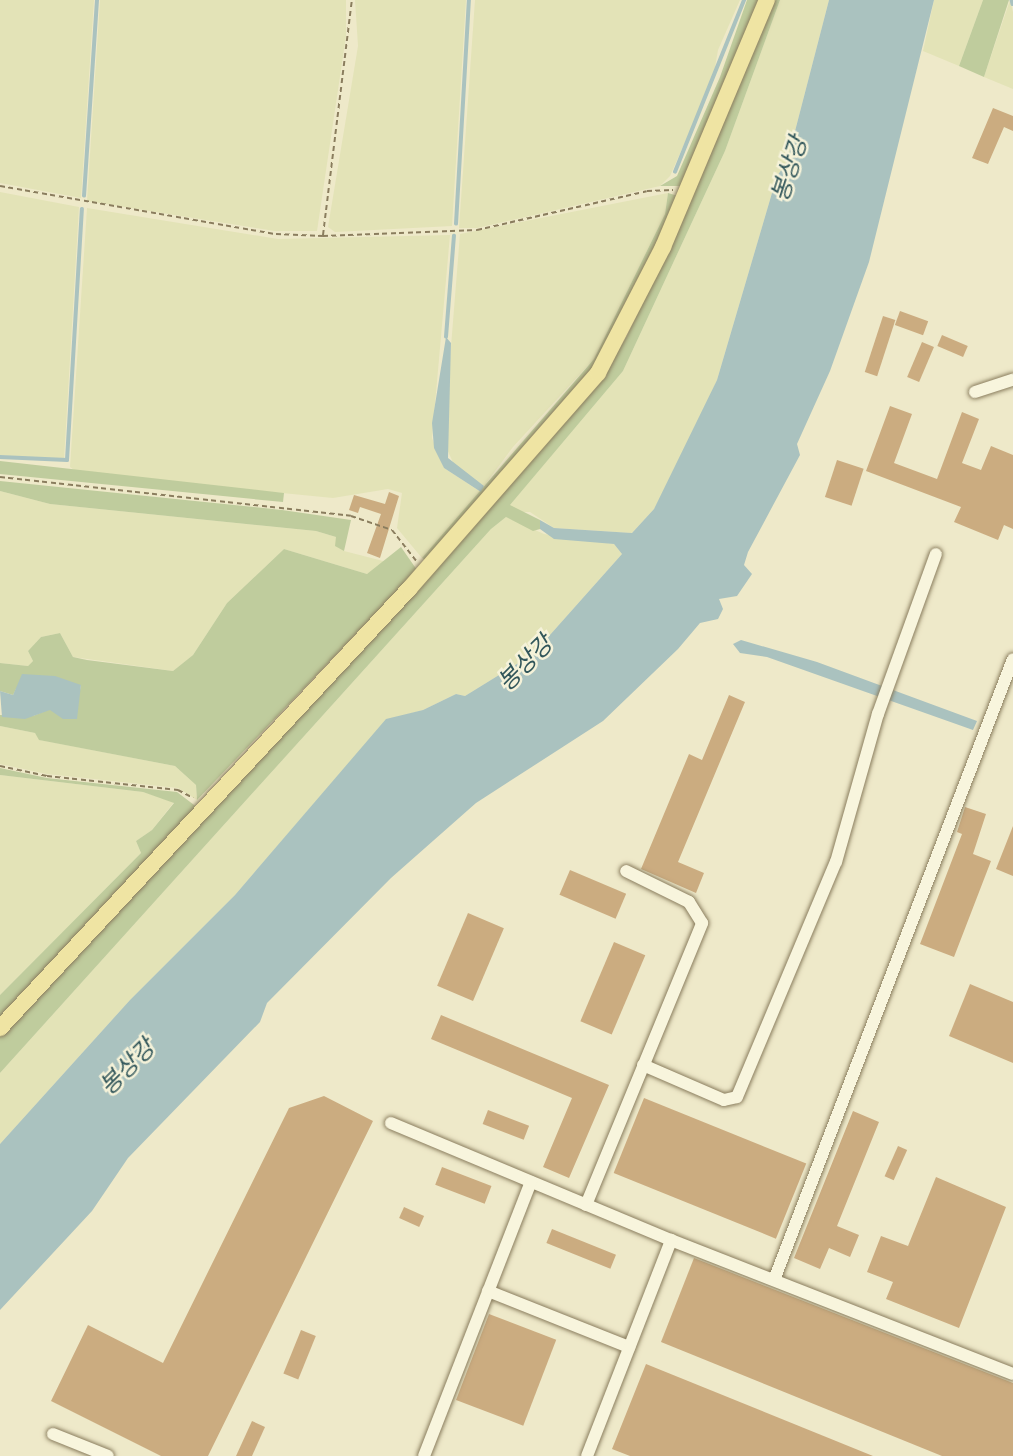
<!DOCTYPE html>
<html>
<head>
<meta charset="utf-8">
<style>
  body { margin:0 }
  #map { position:relative; width:1013px; height:1456px; overflow:hidden; background:#eee9c9; font-family:"Zilla Slab","Noto Sans KR",serif }
  div>[style] { position:absolute }
  .farmland>* { inset:0; background:#e3e3b7 }
  .green>* { inset:0; background:#bfcc9d }
  .water>* { inset:0; background:#aac2bf }
  .stream>* { height:3.5px; margin:-1.75px; padding:0 1.75px; transform-origin:1.75px; border-radius:1.75px; background:#aac2bf }
  .building>* { inset:0; background:#cbac80; transform-origin:0 0 }
  .path>* { height:2px; margin-top:-1px; transform-origin:0; background:repeating-linear-gradient(90deg,#8a7d5e 0 5px,transparent 0 8.5px) }
  .roads { filter:drop-shadow(0 0 2px #8a7d5e) drop-shadow(0 0 2px #8a7d5e) }
  .minor>* { height:12px; margin:-6px; padding:0 6px; transform-origin:6px; border-radius:6px; background:#f8f5dd }
  .major>* { height:16px; margin:-8px; padding:0 8px; transform-origin:8px; border-radius:8px; background:#efe4a3 }
  span { translate:-50% -50%; white-space:nowrap; text-align:center; line-height:1.15; -webkit-text-stroke:5px #f5f2d9; paint-order:stroke }
  .water-label { font-size:24px; color:#31565a; font-style:italic }
</style>
</head>
<body>
<div id="map">
  <div class="farmland">
    <div style="clip-path:polygon(0 0,94px 0,81px 198px,0 183px)"></div>
    <div style="clip-path:polygon(100px 0,346px 0,346px 36px,317px 231px,275px 231px,87px 201px)"></div>
    <div style="clip-path:polygon(355px 0,466px 0,452px 226px,335px 232px,328px 227px,358px 46px)"></div>
    <div style="clip-path:polygon(475px 0,740px 0,718px 50px,713px 79px,670px 176px,660px 186px,477px 228px,459px 228px)"></div>
    <div style="clip-path:polygon(780px 0,829px 0,787px 162px,777px 176px,717px 380px,685px 452px,654px 509px,632px 533px,554px 528px,530px 512px,516px 512px,509px 506px,623px 371px,725px 151px)"></div>
    <div style="clip-path:polygon(934px 0,983px 0,959px 66px,923px 51px)"></div>
    <div style="clip-path:polygon(1010px 0,1013px 12px,1013px 89px,984px 77px)"></div>
    <div style="clip-path:polygon(0 192px,79px 207px,64px 460px,60px 461px,0 455px)"></div>
    <div style="clip-path:polygon(668px 193px,665px 214px,594px 359px,513px 447px,484px 486px,455px 467px,447px 449px,446px 409px,460px 234px)"></div>
    <div style="clip-path:polygon(87px 208px,278px 239px,450px 235px,432px 438px,444px 468px,481px 492px,422px 558px,397px 528px,402px 493px,388px 489px,333px 498px,78px 473px,70px 467px)"></div>
    <div style="clip-path:polygon(0 491px,50px 504px,316px 531px,336px 537px,344px 551px,387px 562px,367px 574px,284px 549px,227px 603px,193px 655px,173px 671px,73px 657px,60px 633px,41px 637px,28px 651px,33px 661px,28px 666px,0 663px)"></div>
    <div style="clip-path:polygon(506px 517px,544px 534px,614px 544px,622px 554px,533px 654px,465px 696px,456px 694px,423px 710px,386px 720px,235px 895px,130px 1000px,0 1144px,0 1073px,491px 529px)"></div>
    <div style="clip-path:polygon(0 726px,35px 733px,40px 740px,175px 766px,196px 785px,197px 800px,178px 788px,47px 774px,0 764px)"></div>
    <div style="clip-path:polygon(0 775px,143px 792px,174px 802px,152px 830px,136px 841px,141px 853px,0 995px)"></div>
  </div>
  <div class="green">
    <div style="clip-path:polygon(747px 0,761px 0,684px 186px,660px 186px,677px 176px,720px 77px)"></div>
    <div style="clip-path:polygon(772px 0,780px 0,725px 151px,623px 371px,510px 505px,540px 520px,540px 529px,533px 531px,506px 517px,491px 529px,0 1073px,0 1036px,499px 498px,603px 376px,627px 336px,668px 249px)"></div>
    <div style="clip-path:polygon(983px 0,1009px 0,984px 77px,959px 66px)"></div>
    <div style="clip-path:polygon(668px 193px,678px 196px,613px 344px,428px 561px,422px 558px,594px 359px,665px 214px)"></div>
    <div style="clip-path:polygon(0 461px,284px 493px,283px 502px,0 474px)"></div>
    <div style="clip-path:polygon(0 481px,282px 510px,351px 520px,344px 551px,335px 546px,336px 537px,316px 531px,50px 504px,0 491px)"></div>
    <div style="clip-path:polygon(401px 547px,417px 570px,197px 800px,196px 785px,175px 766px,39px 740px,35px 733px,0 726px,0 715px,33px 716px,50px 709px,59px 714px,79px 695px,81px 685px,16px 689px,13px 695px,0 691px,0 663px,28px 666px,33px 661px,28px 651px,41px 637px,60px 633px,73px 657px,87px 660px,173px 671px,193px 655px,227px 603px,284px 549px,367px 574px)"></div>
    <div style="clip-path:polygon(0 768px,47px 778px,177px 792px,198px 808px,0 1021px,0 995px,141px 853px,136px 841px,152px 830px,174px 803px,143px 792px,0 775px)"></div>
  </div>
  <div class="water">
    <div style="clip-path:polygon(829px 0,934px 0,869px 262px,830px 371px,797px 444px,800px 455px,748px 552px,744px 565px,752px 574px,737px 596px,719px 599px,723px 609px,718px 619px,700px 623px,678px 649px,603px 721px,476px 803px,391px 878px,267px 1003px,260px 1022px,128px 1158px,92px 1211px,0 1310px,0 1144px,130px 1000px,235px 895px,386px 719px,423px 710px,456px 694px,465px 696px,533px 654px,622px 554px,614px 544px,554px 539px,540px 529px,540px 520px,554px 528px,632px 533px,654px 509px,717px 380px,777px 176px,787px 162px)"></div>
    <div style="clip-path:polygon(446px 337px,451px 343px,448px 458px,484px 486px,481px 492px,444px 468px,434px 448px,432px 423px)"></div>
    <div style="clip-path:polygon(741px 640px,817px 662px,977px 721px,973px 730px,767px 657px,740px 653px,733px 644px)"></div>
    <div style="clip-path:polygon(22px 674px,55px 676px,81px 685px,77px 719px,63px 719px,50px 710px,25px 719px,2px 717px,0 691px,13px 695px)"></div>
  </div>
  <div class="stream">
    <div style="left:1012px;top:0;width:4px;rotate:76deg"></div>
    <div style="left:675px;top:172px;width:185px;rotate:-68.1deg"></div>
    <div style="left:84px;top:196px;width:196px;rotate:-86.2deg"></div>
    <div style="left:456px;top:224px;width:224px;rotate:-86.7deg"></div>
    <div style="left:446px;top:337px;width:101px;rotate:-85.5deg"></div>
    <div style="left:0;top:457px;width:67px;rotate:2.6deg"></div>
    <div style="left:67px;top:460px;width:251px;rotate:-86.6deg"></div>
  </div>
  <div class="building">
    <div style="clip-path:polygon(993px 108px,1013px 116px,1013px 131px,1004px 127px,988px 164px,972px 158px)"></div>
    <div style="left:900px;top:311px;width:30px;height:15px;rotate:20deg"></div>
    <div style="left:883px;top:316px;width:13px;height:59px;rotate:18deg"></div>
    <div style="left:942px;top:335px;width:28px;height:12px;rotate:23deg"></div>
    <div style="left:922px;top:342px;width:13px;height:38px;rotate:23deg"></div>
    <div style="clip-path:polygon(890px 406px,912px 414px,894px 463px,937px 479px,962px 412px,979px 419px,962px 463px,981px 470px,991px 446px,1013px 455px,1013px 529px,1004px 525px,998px 540px,954px 522px,961px 507px,866px 471px)"></div>
    <div style="left:837px;top:460px;width:28px;height:39px;rotate:18deg"></div>
    <div style="clip-path:polygon(389px 492px,399px 496px,380px 558px,367px 553px,381px 514px,360px 507px,358px 513px,349px 510px,354px 495px,385px 504px)"></div>
    <div style="clip-path:polygon(729px 695px,745px 702px,678px 862px,704px 873px,696px 893px,641px 869px,689px 754px,702px 760px)"></div>
    <div style="clip-path:polygon(965px 807px,986px 814px,973px 854px,991px 861px,954px 957px,920px 944px,962px 834px,957px 832px)"></div>
    <div style="clip-path:polygon(1013px 826px,1013px 876px,996px 869px)"></div>
    <div style="left:570px;top:870px;width:61px;height:27px;rotate:23deg"></div>
    <div style="left:468px;top:913px;width:39px;height:79px;rotate:23deg"></div>
    <div style="left:614px;top:942px;width:34px;height:86px;rotate:23deg"></div>
    <div style="clip-path:polygon(970px 984px,1013px 1002px,1013px 1063px,949px 1036px)"></div>
    <div style="clip-path:polygon(441px 1015px,609px 1085px,569px 1178px,543px 1167px,572px 1098px,431px 1039px)"></div>
    <div style="clip-path:polygon(324px 1096px,373px 1121px,208px 1456px,161px 1456px,51px 1401px,88px 1325px,163px 1363px,289px 1108px)"></div>
    <div style="left:644px;top:1098px;width:175px;height:81px;rotate:22deg"></div>
    <div style="left:488px;top:1110px;width:44px;height:15px;rotate:21deg"></div>
    <div style="clip-path:polygon(853px 1111px,879px 1122px,837px 1226px,859px 1235px,850px 1257px,829px 1248px,820px 1269px,794px 1258px)"></div>
    <div style="left:898px;top:1146px;width:10px;height:33px;rotate:24deg"></div>
    <div style="left:442px;top:1167px;width:53px;height:19px;rotate:21deg"></div>
    <div style="clip-path:polygon(936px 1177px,1006px 1207px,959px 1328px,886px 1299px,893px 1282px,867px 1272px,881px 1236px,908px 1246px)"></div>
    <div style="left:404px;top:1207px;width:22px;height:12px;rotate:24deg"></div>
    <div style="left:552px;top:1229px;width:69px;height:15px;rotate:22deg"></div>
    <div style="clip-path:polygon(694px 1258px,1013px 1383px,1013px 1456px,942px 1456px,661px 1342px)"></div>
    <div style="left:489px;top:1314px;width:72px;height:92px;rotate:21deg"></div>
    <div style="left:301px;top:1330px;width:16px;height:47px;rotate:22deg"></div>
    <div style="clip-path:polygon(646px 1364px,873px 1456px,630px 1456px,612px 1449px)"></div>
    <div style="clip-path:polygon(252px 1421px,265px 1427px,252px 1456px,236px 1456px)"></div>
  </div>
  <div class="path">
    <div style="left:0;top:186px;width:280px;rotate:9.9deg"></div>
    <div style="left:276px;top:234px;width:47px;rotate:2.4deg"></div>
    <div style="left:323px;top:236px;width:154px;rotate:-2.2deg"></div>
    <div style="left:477px;top:230px;width:174px;rotate:-12.9deg"></div>
    <div style="left:647px;top:191px;width:26px;rotate:-2deg"></div>
    <div style="left:323px;top:235px;width:237px;rotate:-83deg"></div>
    <div style="left:0;top:477px;width:353px;rotate:6.3deg"></div>
    <div style="left:351px;top:516px;width:43px;rotate:18.9deg"></div>
    <div style="left:392px;top:530px;width:39px;rotate:52deg"></div>
    <div style="left:0;top:766px;width:48px;rotate:12deg"></div>
    <div style="left:47px;top:776px;width:132px;rotate:6.1deg"></div>
    <div style="left:178px;top:790px;width:17px;rotate:28deg"></div>
  </div>
  <div class="roads">
    <div class="minor">
      <div style="left:975px;top:392px;width:40px;rotate:-18deg"></div>
      <div style="left:643px;top:1065px;width:88px;rotate:23.4deg"></div>
      <div style="left:724px;top:1100px;width:13px;rotate:-13deg"></div>
      <div style="left:737px;top:1097px;width:255px;rotate:-67.2deg"></div>
      <div style="left:836px;top:862px;width:154px;rotate:-74.2deg"></div>
      <div style="left:878px;top:714px;width:170px;rotate:-70.1deg"></div>
      <div style="left:391px;top:1123px;width:303px;rotate:22.7deg"></div>
      <div style="left:671px;top:1240px;width:367px;rotate:21.4deg"></div>
      <div style="left:586px;top:1205px;width:305px;rotate:-67.6deg"></div>
      <div style="left:702px;top:923px;width:25px;rotate:-122deg"></div>
      <div style="left:689px;top:902px;width:70px;rotate:-153.8deg"></div>
      <div style="left:774px;top:1280px;width:665px;rotate:-68.95deg"></div>
      <div style="left:488px;top:1291px;width:152px;rotate:21.7deg"></div>
      <div style="left:53px;top:1434px;width:59px;rotate:21.8deg"></div>
      <div style="left:424px;top:1456px;width:294px;rotate:-68.7deg"></div>
      <div style="left:587px;top:1456px;width:232px;rotate:-68.7deg"></div>
    </div>
    <div class="major">
      <div style="left:0;top:1028px;width:600px;rotate:-47.03deg"></div>
      <div style="left:409px;top:589px;width:287px;rotate:-48.8deg"></div>
      <div style="left:598px;top:373px;width:142px;rotate:-62.7deg"></div>
      <div style="left:663px;top:247px;width:268px;rotate:-67.2deg"></div>
    </div>
  </div>
  <div class="water-label">
    <span style="left:789px;top:169px;rotate:-72deg">봉상강</span>
    <span style="left:525px;top:663px;rotate:-45deg">봉상강</span>
    <span style="left:127px;top:1067px;rotate:-45deg">봉상강</span>
  </div>
</div>
</body>
</html>
